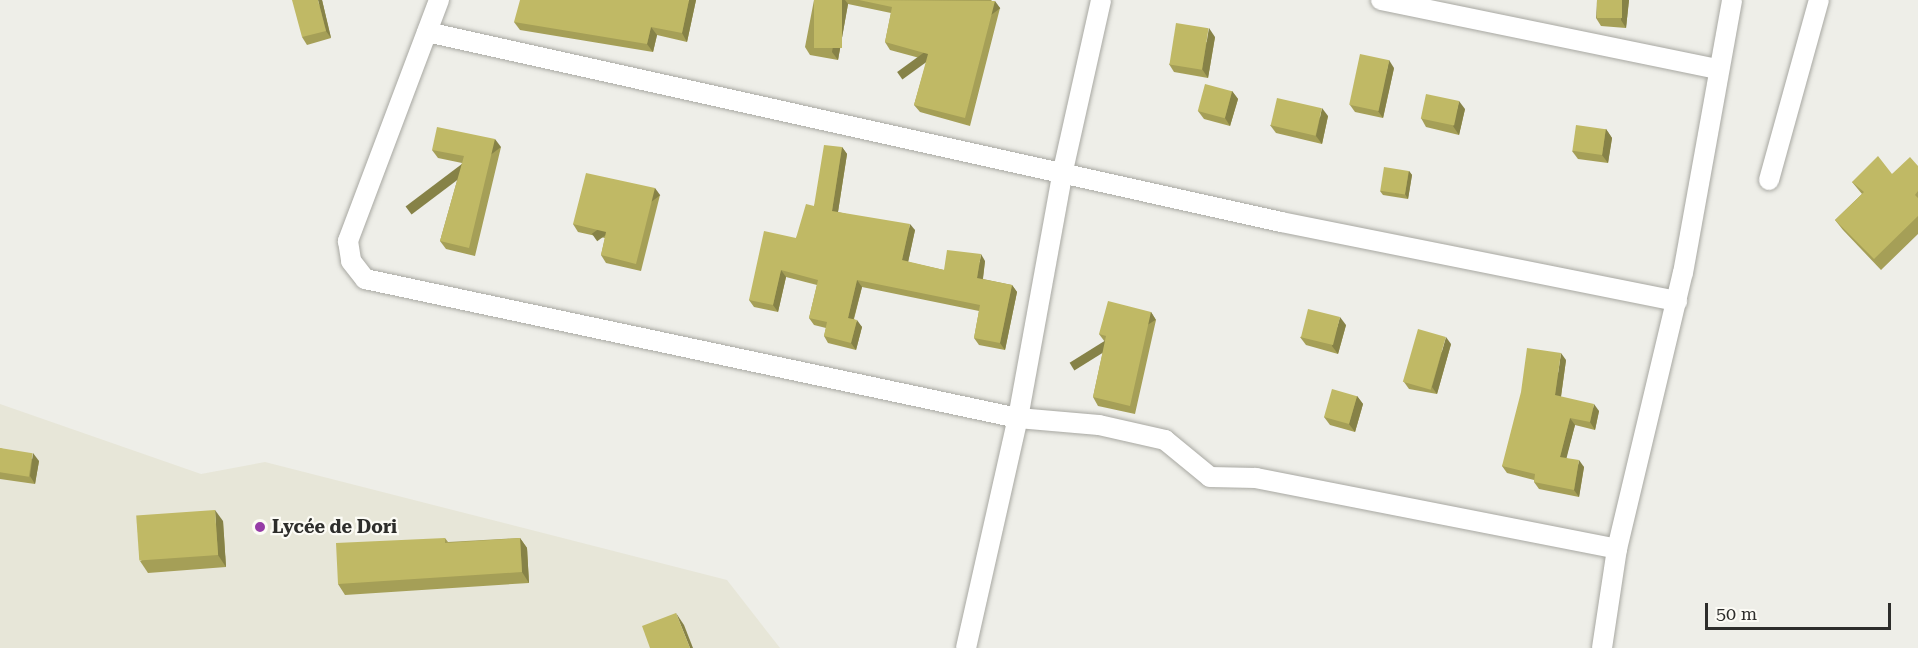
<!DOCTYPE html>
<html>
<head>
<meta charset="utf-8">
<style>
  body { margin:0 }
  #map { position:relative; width:1918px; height:648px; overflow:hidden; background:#eeeee8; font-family:"Roboto Serif",serif }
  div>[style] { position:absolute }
  .built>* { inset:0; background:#e7e6d8 }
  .roads { filter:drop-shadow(0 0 2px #a8a8a2) drop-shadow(0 0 2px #a8a8a2) }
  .street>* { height:20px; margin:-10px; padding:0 10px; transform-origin:10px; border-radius:10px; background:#fff }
  .wall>* { inset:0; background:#a59f57 }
  .shaded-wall>* { inset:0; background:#868247; transform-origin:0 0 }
  .building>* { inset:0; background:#c0b965; transform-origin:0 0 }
  .dots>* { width:16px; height:16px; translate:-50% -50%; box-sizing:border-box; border:3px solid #fcfbf5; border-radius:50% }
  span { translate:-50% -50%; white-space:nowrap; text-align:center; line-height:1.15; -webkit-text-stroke:4.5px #fcfbf5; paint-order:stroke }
  .poi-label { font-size:18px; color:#2d2d2b; font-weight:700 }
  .left { translate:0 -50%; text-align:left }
  .scale { position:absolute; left:1705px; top:603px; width:186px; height:27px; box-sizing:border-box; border:3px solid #2d2d2b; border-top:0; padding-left:8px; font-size:18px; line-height:21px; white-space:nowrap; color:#2d2d2b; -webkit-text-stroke:4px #fcfbf5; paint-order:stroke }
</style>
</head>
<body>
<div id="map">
  <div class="built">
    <div style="clip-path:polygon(0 404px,201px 474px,265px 462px,727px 580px,780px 648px,0 648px)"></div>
  </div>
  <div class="roads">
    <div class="street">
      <div style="left:439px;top:0;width:258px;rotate:110.7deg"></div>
      <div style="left:348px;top:241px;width:20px;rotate:81deg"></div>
      <div style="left:351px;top:261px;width:23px;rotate:52deg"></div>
      <div style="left:365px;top:279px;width:668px;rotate:12.02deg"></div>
      <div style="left:1018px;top:418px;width:81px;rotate:4.9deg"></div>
      <div style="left:1099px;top:425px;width:68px;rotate:12.8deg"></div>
      <div style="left:1165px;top:440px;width:58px;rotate:39.4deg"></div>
      <div style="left:1210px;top:477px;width:46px;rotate:1.2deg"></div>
      <div style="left:1256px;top:478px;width:368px;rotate:11.1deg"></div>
      <div style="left:1381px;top:0;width:343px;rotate:11.6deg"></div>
      <div style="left:427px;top:32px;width:875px;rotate:12.54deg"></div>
      <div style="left:1281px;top:222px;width:404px;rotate:11.3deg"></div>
      <div style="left:1769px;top:180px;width:187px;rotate:-74.5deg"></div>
      <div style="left:966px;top:648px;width:236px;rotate:-77.3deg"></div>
      <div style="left:1018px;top:418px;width:247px;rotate:-79.7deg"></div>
      <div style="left:1062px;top:175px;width:179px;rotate:-77.4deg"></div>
      <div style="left:1602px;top:648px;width:100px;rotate:-81.4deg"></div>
      <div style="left:1617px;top:549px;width:284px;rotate:-76.6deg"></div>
      <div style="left:1683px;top:273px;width:277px;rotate:-79.8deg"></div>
    </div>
  </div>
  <div class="wall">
    <div style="clip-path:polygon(322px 0,331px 38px,307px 45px,302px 37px)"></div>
    <div style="clip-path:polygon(696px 0,687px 42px,657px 35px,653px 52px,520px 30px,514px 22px)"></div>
    <div style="clip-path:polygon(814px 0,991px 0,1000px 8px,970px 126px,920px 112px,914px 105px,927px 60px,890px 50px,885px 42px,891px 13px,848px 4px,838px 60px,810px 55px,805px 47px)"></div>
    <div style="clip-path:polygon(1597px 0,1629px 0,1626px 28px,1601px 26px,1596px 18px)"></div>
    <div style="clip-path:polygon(1215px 37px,1208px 78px,1174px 72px,1169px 64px)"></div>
    <div style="clip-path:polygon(1394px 68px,1383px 118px,1355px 112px,1350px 105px)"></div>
    <div style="clip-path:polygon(1232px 91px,1238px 99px,1230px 126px,1204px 119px,1198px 111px)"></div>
    <div style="clip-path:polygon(1465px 109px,1459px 135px,1426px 127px,1421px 118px)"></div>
    <div style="clip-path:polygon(1328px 116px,1322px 144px,1276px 133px,1270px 125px)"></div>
    <div style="clip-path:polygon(1606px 129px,1612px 138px,1608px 163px,1578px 159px,1572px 151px)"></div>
    <div style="clip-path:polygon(501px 147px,475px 256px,446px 249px,440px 241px,462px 163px,438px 158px,432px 150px)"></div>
    <div style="clip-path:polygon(842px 147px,847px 154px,838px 212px,915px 230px,908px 262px,944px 270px,985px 261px,983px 279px,1012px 285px,1017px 292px,1005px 350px,979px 345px,974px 338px,979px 311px,862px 287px,854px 319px,862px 327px,856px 350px,828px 343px,824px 336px,826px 328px,814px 325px,809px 318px,817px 285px,786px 277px,778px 312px,754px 307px,749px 300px,796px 238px,814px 206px)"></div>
    <div style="clip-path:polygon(1918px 166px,1918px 234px,1881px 270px,1843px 230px,1835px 220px,1862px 194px,1852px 182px,1892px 174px)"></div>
    <div style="clip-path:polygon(1409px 171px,1412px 175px,1408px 199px,1383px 195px,1380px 191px)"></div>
    <div style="clip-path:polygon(660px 195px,641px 271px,606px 263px,601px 255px,605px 238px,578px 232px,573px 224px)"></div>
    <div style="clip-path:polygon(1151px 312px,1156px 320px,1135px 414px,1098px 406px,1093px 397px,1105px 342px,1099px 334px)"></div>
    <div style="clip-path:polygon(1346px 325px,1338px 354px,1306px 345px,1300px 337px)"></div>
    <div style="clip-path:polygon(1451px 344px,1437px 394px,1409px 389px,1404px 382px)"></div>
    <div style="clip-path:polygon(1566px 360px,1561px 397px,1599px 411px,1595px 430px,1575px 425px,1566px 458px,1584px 467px,1579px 497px,1539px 489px,1534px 482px,1534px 480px,1507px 473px,1502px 466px)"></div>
    <div style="clip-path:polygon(1357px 396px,1363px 404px,1355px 432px,1330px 425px,1324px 417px)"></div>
    <div style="clip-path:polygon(0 448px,39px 461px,35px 484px,0 479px)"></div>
    <div style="clip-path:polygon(223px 521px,226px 567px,148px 573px,140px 561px)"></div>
    <div style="clip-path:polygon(445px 538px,448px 542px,520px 538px,527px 548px,529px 583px,345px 595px,338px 584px)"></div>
  </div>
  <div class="shaded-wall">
    <div style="clip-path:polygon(318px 0,322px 0,331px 38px,326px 31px)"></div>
    <div style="clip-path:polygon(689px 0,696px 0,687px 42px,682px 33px)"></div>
    <div style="clip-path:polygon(842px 0,845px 0,848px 4px,838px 60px,832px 52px)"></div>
    <div style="clip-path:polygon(1622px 0,1629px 0,1626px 28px,1621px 20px)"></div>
    <div style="left:995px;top:1px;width:9px;height:121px;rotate:54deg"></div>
    <div style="clip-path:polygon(651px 27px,657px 35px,653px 52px,647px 44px)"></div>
    <div style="clip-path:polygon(1209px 28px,1215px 37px,1208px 78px,1202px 69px)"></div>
    <div style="clip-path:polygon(1389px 60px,1394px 68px,1383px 118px,1378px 111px)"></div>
    <div style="clip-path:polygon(1232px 91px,1238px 99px,1230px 126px,1225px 118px)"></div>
    <div style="clip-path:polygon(1459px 101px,1465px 109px,1459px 135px,1453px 126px)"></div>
    <div style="clip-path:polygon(1322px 108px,1328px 116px,1322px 144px,1316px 136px)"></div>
    <div style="clip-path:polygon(1606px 129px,1612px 138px,1608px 163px,1602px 155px)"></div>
    <div style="left:495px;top:139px;width:10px;height:112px;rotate:53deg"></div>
    <div style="clip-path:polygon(842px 147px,847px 154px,837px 218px,832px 211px)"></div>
    <div style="clip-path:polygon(1409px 171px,1412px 175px,1408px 199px,1405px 194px)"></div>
    <div style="left:655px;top:188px;width:9px;height:78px;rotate:54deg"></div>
    <div style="clip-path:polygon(910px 224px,915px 230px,907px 267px,902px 260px)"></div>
    <div style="clip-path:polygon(981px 254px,985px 261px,982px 285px,977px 278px)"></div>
    <div style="clip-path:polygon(781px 270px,786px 277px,778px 312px,773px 305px)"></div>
    <div style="clip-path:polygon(857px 280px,862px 287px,852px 325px,848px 318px)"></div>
    <div style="clip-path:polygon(1012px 285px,1017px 292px,1005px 350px,1000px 343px)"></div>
    <div style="left:1151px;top:312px;width:9px;height:96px;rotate:58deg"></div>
    <div style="clip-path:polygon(1340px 317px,1346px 325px,1338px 354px,1332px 346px)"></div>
    <div style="clip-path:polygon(857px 320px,862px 327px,856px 350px,851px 343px)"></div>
    <div style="clip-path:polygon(1446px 337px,1451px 344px,1437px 394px,1432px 387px)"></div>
    <div style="clip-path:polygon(1561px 353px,1566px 360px,1560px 403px,1555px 395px)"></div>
    <div style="clip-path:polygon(1357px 396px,1363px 404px,1355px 432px,1349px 424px)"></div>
    <div style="clip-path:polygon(1594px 404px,1599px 411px,1595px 430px,1590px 422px)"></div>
    <div style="clip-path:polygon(1570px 418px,1575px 425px,1565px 464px,1560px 457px)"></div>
    <div style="clip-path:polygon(33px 453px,39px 461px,35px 484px,30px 476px)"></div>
    <div style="clip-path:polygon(1579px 460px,1584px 467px,1579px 497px,1574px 490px)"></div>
    <div style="clip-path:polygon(215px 510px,223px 521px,226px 567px,218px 555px)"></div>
    <div style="clip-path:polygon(520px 538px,527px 548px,529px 583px,522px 572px)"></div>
    <div style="clip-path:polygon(676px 613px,684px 625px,693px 648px,690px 648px)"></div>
  </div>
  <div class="building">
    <div style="clip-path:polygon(292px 0,318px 0,326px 31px,302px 37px)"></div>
    <div style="clip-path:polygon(520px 0,689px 0,682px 33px,651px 27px,647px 44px,514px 22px)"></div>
    <div style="left:814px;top:0;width:28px;height:48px"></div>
    <div style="clip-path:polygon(859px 0,995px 1px,965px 118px,914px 105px,928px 54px,885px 42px,892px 7px)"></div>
    <div style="left:1597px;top:0;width:25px;height:18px"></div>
    <div style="left:1176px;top:23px;width:33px;height:42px;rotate:9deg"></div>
    <div style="left:1360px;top:54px;width:30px;height:52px;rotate:12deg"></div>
    <div style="left:1205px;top:84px;width:28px;height:28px;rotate:15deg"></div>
    <div style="left:1426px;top:94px;width:34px;height:25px;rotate:12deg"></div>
    <div style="left:1277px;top:98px;width:46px;height:28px;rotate:13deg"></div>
    <div style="left:1576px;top:125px;width:30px;height:26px;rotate:8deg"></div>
    <div style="clip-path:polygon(437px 127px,495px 139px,469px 248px,440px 241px,464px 156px,432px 150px)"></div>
    <div style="clip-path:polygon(824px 145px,842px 147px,832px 211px,910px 224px,902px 260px,944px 270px,947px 250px,981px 254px,977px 278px,1012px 285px,1000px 343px,974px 338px,980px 305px,857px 280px,848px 318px,857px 320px,851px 343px,824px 336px,827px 322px,809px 318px,818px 280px,781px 270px,773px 305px,749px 300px,764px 231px,796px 238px,806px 204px,814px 206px)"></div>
    <div style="clip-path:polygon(1878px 156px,1892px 174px,1910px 157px,1918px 166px,1918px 191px,1915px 195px,1918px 198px,1918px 216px,1874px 259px,1835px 220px,1864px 192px,1852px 182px)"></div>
    <div style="left:1384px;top:167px;width:25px;height:24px;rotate:9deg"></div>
    <div style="clip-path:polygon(586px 173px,655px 188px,636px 264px,601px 255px,606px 232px,573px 224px)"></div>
    <div style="clip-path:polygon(1108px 301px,1151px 312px,1130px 406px,1093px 397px,1106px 336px,1099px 334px)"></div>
    <div style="left:1308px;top:309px;width:33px;height:29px;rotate:14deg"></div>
    <div style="left:1418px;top:329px;width:29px;height:55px;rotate:16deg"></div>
    <div style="clip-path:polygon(1527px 348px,1561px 353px,1555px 395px,1594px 404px,1590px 422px,1570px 418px,1560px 457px,1579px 460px,1574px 490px,1534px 482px,1535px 474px,1502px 466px,1521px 392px)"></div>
    <div style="left:1332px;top:389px;width:26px;height:29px;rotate:16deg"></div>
    <div style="left:0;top:448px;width:33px;height:24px;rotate:9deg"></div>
    <div style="left:215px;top:510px;width:45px;height:79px;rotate:86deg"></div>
    <div style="clip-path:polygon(445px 538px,445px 543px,520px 538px,522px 572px,338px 584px,336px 543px)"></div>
    <div style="clip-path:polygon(676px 613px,690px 648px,650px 648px,642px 626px)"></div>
  </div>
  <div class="dots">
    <div style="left:260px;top:527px;background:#963ca7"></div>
  </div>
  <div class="poi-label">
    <span class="left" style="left:272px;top:527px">Lycée de Dori</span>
  </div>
  <div class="scale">50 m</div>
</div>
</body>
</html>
